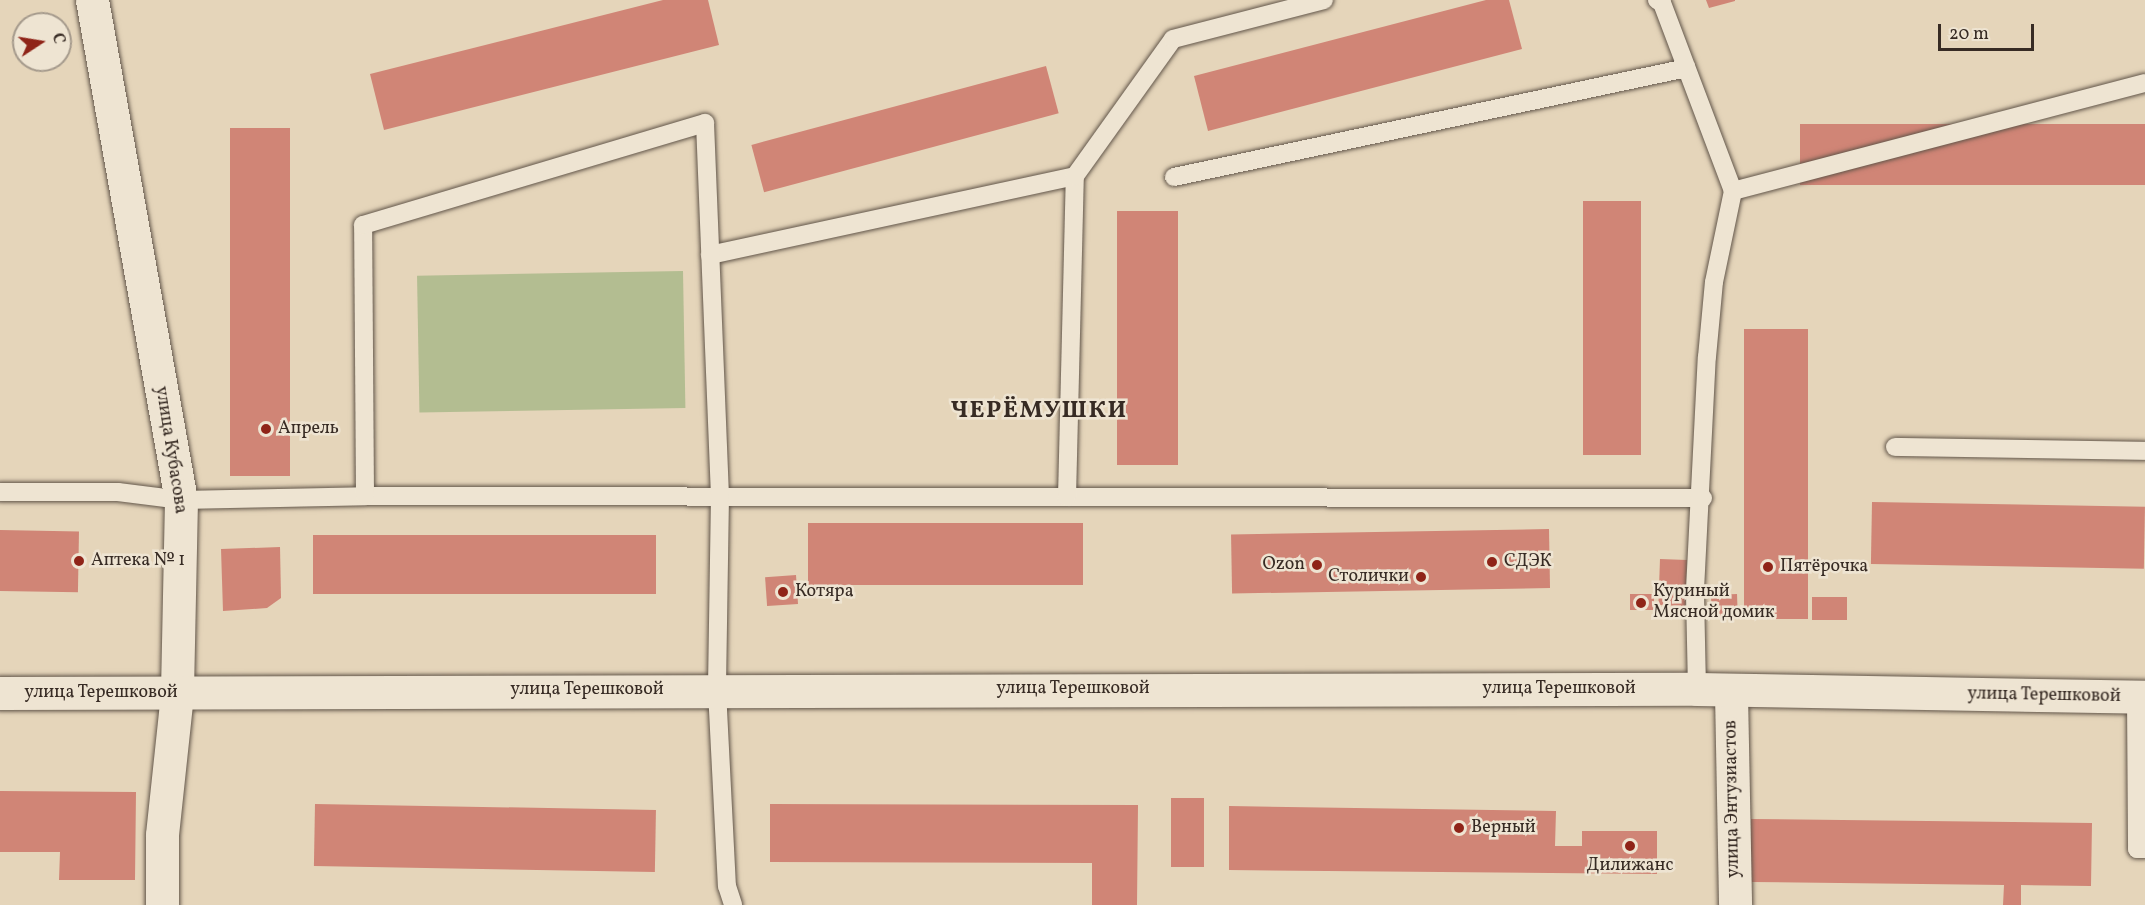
<!DOCTYPE html>
<html>
<head>
<meta charset="utf-8">
<style>
  body { margin:0 }
  #map { position:relative; width:2145px; height:905px; overflow:hidden; background:#e5d5ba; font-family:Vollkorn,serif }
  div>[style] { position:absolute }
  .green>* { inset:0; background:#b3bd91; transform-origin:0 0 }
  .building>* { inset:0; background:#d08576; transform-origin:0 0 }
  .roads { filter:drop-shadow(0 0 2px #62564a) drop-shadow(0 0 2px #62564a) }
  .service>* { height:18px; margin:-9px; padding:0 9px; transform-origin:9px; border-radius:9px; background:#eee4d2 }
  .minor>* { height:33px; margin:-16.5px; padding:0 16.5px; transform-origin:16.5px; border-radius:16.5px; background:#eee4d2 }
  .secondary>* { height:33px; margin:-16.5px; padding:0 16.5px; transform-origin:16.5px; border-radius:16.5px; background:#eee4d2 }
  .dots>* { width:16px; height:16px; translate:-50% -50%; box-sizing:border-box; border:3px solid #eee4d2; border-radius:50% }
  span { translate:-50% -50%; white-space:nowrap; text-align:center; line-height:1.15; -webkit-text-stroke:5px #eee4d2; paint-order:stroke }
  .poi-label { font-size:18px; color:#372b24 }
  .left { translate:0 -50%; text-align:left }
  .right { translate:-100% -50%; text-align:right }
  .street-label { font-size:18px; color:#372b24 }
  .district-label { font-size:24px; color:#372b24; font-weight:700; letter-spacing:1.5px }
  .north { position:absolute; left:12px; top:12px; width:60px; height:60px; box-sizing:border-box; background:#eee4d2; border:2px solid #a59a8c; border-radius:50%; rotate:78deg; font-size:16px; font-weight:700; line-height:24px; text-align:center; color:#372b24 }
  .north::after { content:''; display:block; margin:auto; width:21px; height:27px; background:#8f2418; clip-path:polygon(50% 0,100% 100%,50% 72%,0 100%) }
  .scale { position:absolute; left:1938px; top:24px; width:96px; height:27px; box-sizing:border-box; border:3px solid #372b24; border-top:0; padding-left:8px; font-size:18px; line-height:21px; white-space:nowrap; color:#372b24; -webkit-text-stroke:4px #eee4d2; paint-order:stroke }
</style>
</head>
<body>
<div id="map">
  <div class="green">
    <div style="left:683px;top:271px;width:137px;height:266px;rotate:89deg"></div>
  </div>
  <div class="building">
    <div style="clip-path:polygon(663px 0,708px 0,719px 45px,384px 130px,370px 74px)"></div>
    <div style="clip-path:polygon(1486px 0,1509px 0,1522px 49px,1208px 131px,1194px 76px)"></div>
    <div style="clip-path:polygon(1706px 0,1735px 0,1735px 1px,1709px 8px)"></div>
    <div style="left:1046px;top:66px;width:49px;height:305px;rotate:75deg"></div>
    <div style="left:2145px;top:124px;width:61px;height:345px;rotate:90deg"></div>
    <div style="left:230px;top:128px;width:60px;height:348px"></div>
    <div style="left:1641px;top:201px;width:254px;height:58px;rotate:90deg"></div>
    <div style="left:1117px;top:211px;width:61px;height:254px"></div>
    <div style="left:1744px;top:329px;width:64px;height:290px"></div>
    <div style="left:1872px;top:502px;width:273px;height:62px;rotate:1deg"></div>
    <div style="left:1083px;top:523px;width:62px;height:275px;rotate:90deg"></div>
    <div style="left:1549px;top:529px;width:59px;height:318px;rotate:89deg"></div>
    <div style="left:0;top:530px;width:79px;height:61px;rotate:1deg"></div>
    <div style="left:313px;top:535px;width:343px;height:59px"></div>
    <div style="clip-path:polygon(280px 547px,281px 598px,267px 608px,223px 611px,221px 549px)"></div>
    <div style="left:1660px;top:559px;width:27px;height:46px;rotate:2deg"></div>
    <div style="left:796px;top:575px;width:29px;height:31px;rotate:86deg"></div>
    <div style="left:1630px;top:594px;width:24px;height:16px"></div>
    <div style="left:1737px;top:594px;width:24px;height:26px;rotate:88deg"></div>
    <div style="left:1812px;top:597px;width:35px;height:23px"></div>
    <div style="clip-path:polygon(0 791px,136px 792px,135px 880px,59px 880px,60px 852px,0 852px)"></div>
    <div style="left:1171px;top:798px;width:33px;height:69px"></div>
    <div style="left:315px;top:804px;width:341px;height:62px;rotate:1deg"></div>
    <div style="clip-path:polygon(770px 804px,1138px 805px,1137px 905px,1092px 905px,1092px 863px,770px 862px)"></div>
    <div style="clip-path:polygon(1229px 806px,1556px 811px,1555px 846px,1582px 846px,1582px 831px,1657px 831px,1657px 874px,1229px 870px)"></div>
    <div style="clip-path:polygon(1751px 819px,2092px 823px,2091px 886px,2021px 885px,2021px 905px,2003px 905px,2004px 885px,1751px 882px)"></div>
  </div>
  <div class="roads">
    <div class="service">
      <div style="left:1657px;top:0;width:6px;rotate:31deg"></div>
      <div style="left:1662px;top:3px;width:201px;rotate:69.3deg"></div>
      <div style="left:1733px;top:191px;width:426px;rotate:-14.7deg"></div>
      <div style="left:1174px;top:177px;width:524px;rotate:-12deg"></div>
      <div style="left:710px;top:255px;width:373px;rotate:-12.2deg"></div>
      <div style="left:1895px;top:447px;width:250px;rotate:0.9deg"></div>
      <div style="left:0;top:492px;width:118px"></div>
      <div style="left:118px;top:492px;width:64px;rotate:7.2deg"></div>
      <div style="left:181px;top:500px;width:184px;rotate:-1.2deg"></div>
      <div style="left:365px;top:496px;width:1338px;rotate:0.09deg"></div>
      <div style="left:365px;top:496px;width:271px;rotate:-90.4deg"></div>
      <div style="left:363px;top:225px;width:357px;rotate:-16.6deg"></div>
      <div style="left:705px;top:123px;width:373px;rotate:87.7deg"></div>
      <div style="left:720px;top:496px;width:194px;rotate:90.9deg"></div>
      <div style="left:717px;top:690px;width:196px;rotate:87.1deg"></div>
      <div style="left:727px;top:886px;width:20px;rotate:72deg"></div>
      <div style="left:1067px;top:497px;width:321px;rotate:-88.6deg"></div>
      <div style="left:1075px;top:176px;width:168px;rotate:-54.4deg"></div>
      <div style="left:1173px;top:39px;width:156px;rotate:-14.5deg"></div>
      <div style="left:1697px;top:689px;width:99px;rotate:-91.2deg"></div>
      <div style="left:1695px;top:590px;width:233px;rotate:-87.1deg"></div>
      <div style="left:1707px;top:357px;width:75px;rotate:-84.7deg"></div>
      <div style="left:1714px;top:282px;width:93px;rotate:-78.2deg"></div>
      <div style="left:2136px;top:697px;width:152px;rotate:89.6deg"></div>
      <div style="left:2137px;top:849px;width:8px"></div>
    </div>
    <div class="minor">
      <div style="left:92px;top:0;width:508px;rotate:79.91deg"></div>
      <div style="left:181px;top:500px;width:194px;rotate:91.2deg"></div>
      <div style="left:177px;top:694px;width:142px;rotate:96.1deg"></div>
      <div style="left:162px;top:835px;width:70px;rotate:90deg"></div>
      <div style="left:1731px;top:693px;width:212px;rotate:88.9deg"></div>
    </div>
    <div class="secondary">
      <div style="left:0;top:693px;width:1697px;rotate:-0.14deg"></div>
      <div style="left:1697px;top:689px;width:448px;rotate:1deg"></div>
    </div>
  </div>
  <div class="dots">
    <div style="left:266px;top:429px;background:#8f2418"></div>
    <div style="left:79px;top:561px;background:#8f2418"></div>
    <div style="left:1492px;top:562px;background:#8f2418"></div>
    <div style="left:1317px;top:565px;background:#8f2418"></div>
    <div style="left:1768px;top:567px;background:#8f2418"></div>
    <div style="left:1421px;top:577px;background:#8f2418"></div>
    <div style="left:783px;top:592px;background:#8f2418"></div>
    <div style="left:1641px;top:603px;background:#8f2418"></div>
    <div style="left:1459px;top:828px;background:#8f2418"></div>
    <div style="left:1630px;top:846px;background:#8f2418"></div>
  </div>
  <div class="poi-label">
    <span class="left" style="left:278px;top:429px">Апрель</span>
    <span class="left" style="left:91px;top:561px">Аптека № 1</span>
    <span class="left" style="left:1504px;top:562px">СДЭК</span>
    <span class="right" style="left:1305px;top:565px">Ozon</span>
    <span class="left" style="left:1780px;top:567px">Пятёрочка</span>
    <span class="right" style="left:1409px;top:577px">Столички</span>
    <span class="left" style="left:795px;top:592px">Котяра</span>
    <span class="left" style="left:1653px;top:603px">Куриный<br>Мясной домик</span>
    <span class="left" style="left:1471px;top:828px">Верный</span>
    <span style="left:1630px;top:866px">Дилижанс</span>
  </div>
  <div class="street-label">
    <span style="left:170px;top:450px;rotate:81deg">улица Кубасова</span>
    <span style="left:1073px;top:689px">улица Терешковой</span>
    <span style="left:1559px;top:689px">улица Терешковой</span>
    <span style="left:587px;top:690px">улица Терешковой</span>
    <span style="left:101px;top:693px">улица Терешковой</span>
    <span style="left:2044px;top:696px;rotate:1deg">улица Терешковой</span>
    <span style="left:1733px;top:799px;rotate:-91deg">улица Энтузиастов</span>
  </div>
  <div class="district-label">
    <span style="left:1039px;top:412px">ЧЕРЁМУШКИ</span>
  </div>
  <div class="north">С</div>
  <div class="scale">20 m</div>
</div>
</body>
</html>
